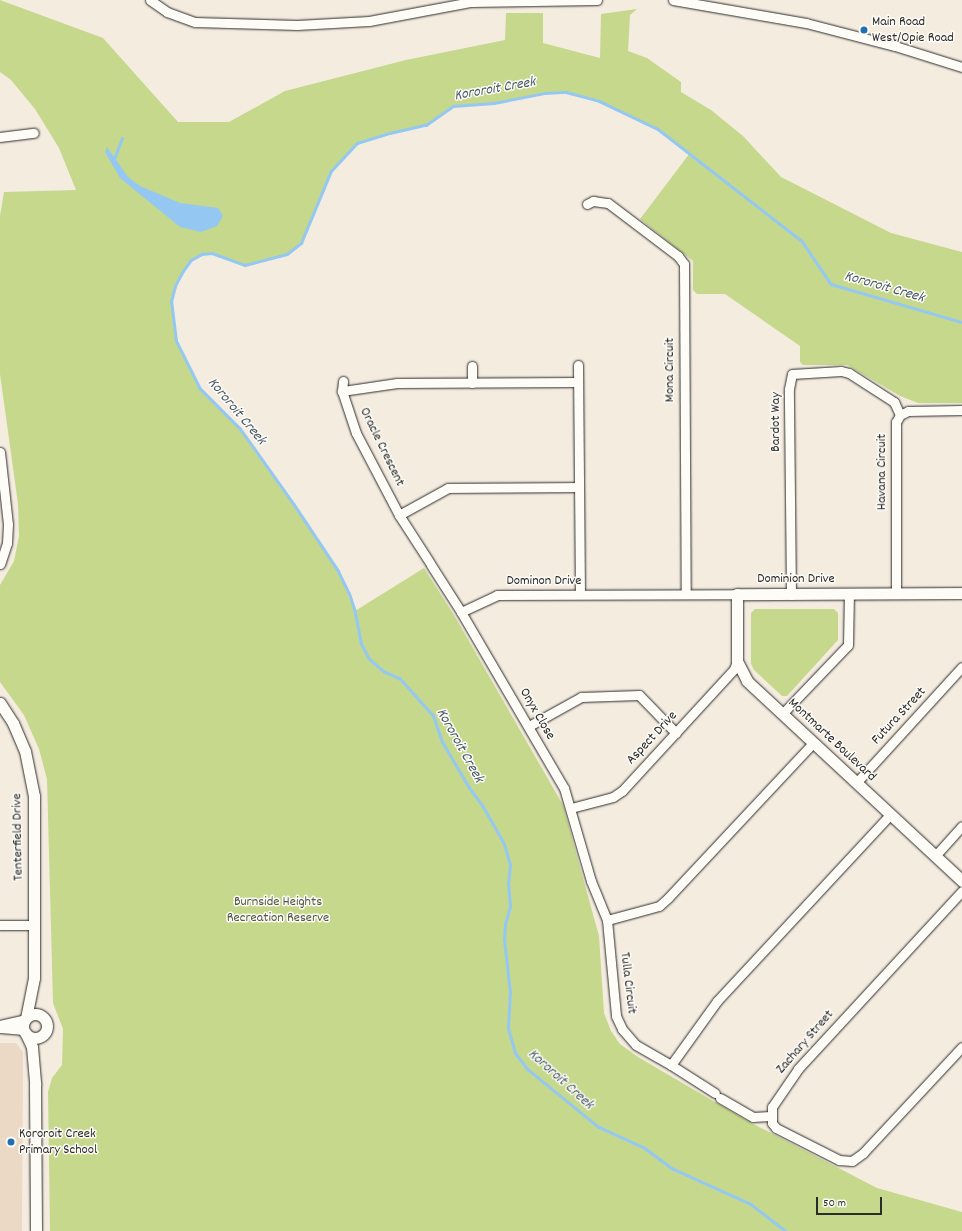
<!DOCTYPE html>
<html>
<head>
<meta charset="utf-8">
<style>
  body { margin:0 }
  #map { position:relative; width:962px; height:1231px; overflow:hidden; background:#f5ece0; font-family:Dekko,sans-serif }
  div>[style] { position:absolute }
  .built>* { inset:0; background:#ebd8c5 }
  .green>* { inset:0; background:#c5d88c }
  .water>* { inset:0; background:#94c8f2 }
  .stream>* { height:2.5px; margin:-1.25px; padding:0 1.25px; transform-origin:1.25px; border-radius:1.25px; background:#94c8f2 }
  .roads { filter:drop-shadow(0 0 1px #2b2b2b) drop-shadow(0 0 1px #2b2b2b) }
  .minor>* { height:9px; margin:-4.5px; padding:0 4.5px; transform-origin:4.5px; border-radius:4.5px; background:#fdfcf7 }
  .tertiary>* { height:11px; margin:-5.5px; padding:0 5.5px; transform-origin:5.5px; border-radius:5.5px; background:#fdfcf7 }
  .tertiary>.ring { margin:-5.5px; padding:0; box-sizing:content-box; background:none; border:11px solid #fdfcf7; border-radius:50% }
  .dots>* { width:11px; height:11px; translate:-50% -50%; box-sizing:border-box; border:2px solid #fdfcf7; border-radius:50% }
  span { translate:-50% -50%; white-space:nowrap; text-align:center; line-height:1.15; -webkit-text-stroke:3px #fdfcf7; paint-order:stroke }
  .poi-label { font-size:14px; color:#2b2b2b }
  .left { translate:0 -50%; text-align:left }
  .street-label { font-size:14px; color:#2b2b2b }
  .park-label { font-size:14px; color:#525643 }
  .water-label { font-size:15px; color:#4a5a67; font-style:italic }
  .scale { position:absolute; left:816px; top:1197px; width:66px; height:18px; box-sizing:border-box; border:2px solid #2b2b2b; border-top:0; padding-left:5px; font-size:12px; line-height:14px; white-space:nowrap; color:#2b2b2b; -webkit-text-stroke:3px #fdfcf7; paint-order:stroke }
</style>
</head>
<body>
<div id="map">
  <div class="built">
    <div style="clip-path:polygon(0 1043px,16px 1043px,23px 1052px,22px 1231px,0 1231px)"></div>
  </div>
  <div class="green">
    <div style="clip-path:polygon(0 0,103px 38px,178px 122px,229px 122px,285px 91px,406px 60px,505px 40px,506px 13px,543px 13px,543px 43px,600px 58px,601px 14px,637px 9px,630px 15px,628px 51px,647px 58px,681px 82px,681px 92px,711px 110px,743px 136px,781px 177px,891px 233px,962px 252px,962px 403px,918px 403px,900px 396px,847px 365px,803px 365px,800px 362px,800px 346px,725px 294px,697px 294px,693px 290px,693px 261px,640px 219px,690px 153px,658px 129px,611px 106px,566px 92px,545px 93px,494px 103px,453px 106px,426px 125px,390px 133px,357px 143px,331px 171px,301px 243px,287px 254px,245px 265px,212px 253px,202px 254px,191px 260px,183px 271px,175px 286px,171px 302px,176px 341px,200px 389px,240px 429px,294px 505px,338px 571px,355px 611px,424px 568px,454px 615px,563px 805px,599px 936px,604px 1013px,611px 1031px,620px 1044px,638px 1057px,744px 1119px,877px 1188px,962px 1212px,962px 1231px,50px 1231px,48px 1092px,52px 1078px,62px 1065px,63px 1029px,53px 1003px,47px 779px,39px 749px,24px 715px,0 682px,0 585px,14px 561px,19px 536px,18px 504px,0 374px,0 216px,4px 192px,76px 190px,59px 148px,35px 109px,11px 80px,0 72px)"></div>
    <div style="clip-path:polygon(755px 609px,834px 609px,838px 613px,838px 640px,787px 696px,782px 696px,754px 670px,751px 664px,751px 613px)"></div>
  </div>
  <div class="water">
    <div style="clip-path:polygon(107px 147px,128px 177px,140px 186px,180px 203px,218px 208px,223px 216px,217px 226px,201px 232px,180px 227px,120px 178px,105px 152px)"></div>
  </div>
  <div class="stream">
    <div style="left:114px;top:159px;width:22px;rotate:-69deg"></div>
    <div style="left:785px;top:1231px;width:44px;rotate:-142.4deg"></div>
    <div style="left:750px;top:1204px;width:85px;rotate:-155.8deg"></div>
    <div style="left:672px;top:1169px;width:35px;rotate:-143deg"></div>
    <div style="left:644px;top:1148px;width:51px;rotate:-155.5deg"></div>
    <div style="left:598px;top:1127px;width:92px;rotate:-140.8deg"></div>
    <div style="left:527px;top:1069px;width:20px;rotate:-127deg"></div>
    <div style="left:515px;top:1053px;width:25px;rotate:-106deg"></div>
    <div style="left:508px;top:1029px;width:36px;rotate:-87deg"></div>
    <div style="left:510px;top:993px;width:54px;rotate:-96.3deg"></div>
    <div style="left:504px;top:939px;width:15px;rotate:-86deg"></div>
    <div style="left:505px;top:924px;width:19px;rotate:-74deg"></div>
    <div style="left:510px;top:906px;width:21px;rotate:-95deg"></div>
    <div style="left:508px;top:885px;width:20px;rotate:-84deg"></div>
    <div style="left:510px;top:865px;width:22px;rotate:-106deg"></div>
    <div style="left:504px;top:844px;width:43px;rotate:-119.6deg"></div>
    <div style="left:483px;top:807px;width:24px;rotate:-126deg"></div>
    <div style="left:469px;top:788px;width:53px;rotate:-120.4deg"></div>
    <div style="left:442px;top:742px;width:28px;rotate:-109deg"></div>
    <div style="left:433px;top:716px;width:50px;rotate:-131.7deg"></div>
    <div style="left:400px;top:679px;width:17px;rotate:-156deg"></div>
    <div style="left:384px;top:672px;width:20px;rotate:-139deg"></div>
    <div style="left:369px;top:659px;width:17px;rotate:-118deg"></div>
    <div style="left:361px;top:644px;width:33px;rotate:-101deg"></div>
    <div style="left:355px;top:612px;width:19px;rotate:-108deg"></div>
    <div style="left:349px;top:594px;width:25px;rotate:-116deg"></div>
    <div style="left:338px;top:571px;width:79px;rotate:-123.7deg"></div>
    <div style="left:294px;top:505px;width:93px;rotate:-125.4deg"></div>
    <div style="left:240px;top:429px;width:57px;rotate:-135deg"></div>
    <div style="left:200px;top:389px;width:54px;rotate:-116.6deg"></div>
    <div style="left:176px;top:341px;width:39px;rotate:-97deg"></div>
    <div style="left:171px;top:302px;width:16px;rotate:-76deg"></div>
    <div style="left:175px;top:286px;width:17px;rotate:-62deg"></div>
    <div style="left:183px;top:271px;width:14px;rotate:-54deg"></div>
    <div style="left:191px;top:260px;width:13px;rotate:-29deg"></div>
    <div style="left:202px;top:254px;width:10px;rotate:-6deg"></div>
    <div style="left:212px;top:253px;width:35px;rotate:20deg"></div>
    <div style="left:245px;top:265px;width:43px;rotate:-14.7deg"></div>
    <div style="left:287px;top:254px;width:18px;rotate:-38deg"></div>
    <div style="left:301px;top:243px;width:78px;rotate:-67.4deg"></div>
    <div style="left:331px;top:171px;width:38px;rotate:-47deg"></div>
    <div style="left:357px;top:143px;width:34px;rotate:-17deg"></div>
    <div style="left:390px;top:133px;width:37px;rotate:-13deg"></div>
    <div style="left:426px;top:125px;width:33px;rotate:-35deg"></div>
    <div style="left:453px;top:106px;width:41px;rotate:-4.2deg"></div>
    <div style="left:494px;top:103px;width:52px;rotate:-11.1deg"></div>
    <div style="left:545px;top:93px;width:21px;rotate:-3deg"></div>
    <div style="left:566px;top:92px;width:34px;rotate:15deg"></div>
    <div style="left:599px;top:101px;width:65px;rotate:25.4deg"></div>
    <div style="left:658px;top:129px;width:182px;rotate:37.9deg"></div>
    <div style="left:802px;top:241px;width:52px;rotate:56deg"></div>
    <div style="left:831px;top:284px;width:136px;rotate:16.2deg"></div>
  </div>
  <div class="roads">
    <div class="minor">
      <div style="left:150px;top:0;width:21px;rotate:35deg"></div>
      <div style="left:167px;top:12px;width:30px;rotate:20deg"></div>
      <div style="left:195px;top:22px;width:102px;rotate:1.7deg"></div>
      <div style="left:297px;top:25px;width:72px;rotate:-3.2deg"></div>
      <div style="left:369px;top:21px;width:104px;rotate:-10.6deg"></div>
      <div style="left:471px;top:2px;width:126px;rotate:-0.9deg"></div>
      <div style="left:673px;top:0;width:135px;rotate:9.8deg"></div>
      <div style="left:806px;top:23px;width:92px;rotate:14.5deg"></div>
      <div style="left:895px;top:46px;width:70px;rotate:17.4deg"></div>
      <div style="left:0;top:137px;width:34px;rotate:-7deg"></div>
      <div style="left:587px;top:204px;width:7px;rotate:-27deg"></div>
      <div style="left:593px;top:201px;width:15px;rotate:8deg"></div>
      <div style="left:608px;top:203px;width:88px;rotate:37.1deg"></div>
      <div style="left:678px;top:256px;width:10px;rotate:53deg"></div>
      <div style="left:684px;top:264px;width:330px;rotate:89.7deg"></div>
      <div style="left:578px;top:365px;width:229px;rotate:89.5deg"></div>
      <div style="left:472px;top:366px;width:17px;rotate:90deg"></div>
      <div style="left:578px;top:382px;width:181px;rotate:179.7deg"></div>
      <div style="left:397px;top:383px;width:56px;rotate:171.7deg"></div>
      <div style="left:342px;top:391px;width:44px;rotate:71.6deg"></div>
      <div style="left:356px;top:433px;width:93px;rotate:62.3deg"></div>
      <div style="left:399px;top:515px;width:56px;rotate:-28.9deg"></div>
      <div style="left:448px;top:488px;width:131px;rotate:-0.4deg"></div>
      <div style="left:342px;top:391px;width:10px;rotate:-84deg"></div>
      <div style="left:0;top:452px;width:72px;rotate:83.7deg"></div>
      <div style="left:8px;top:524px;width:19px;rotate:93deg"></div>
      <div style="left:7px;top:543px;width:22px;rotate:108deg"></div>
      <div style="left:399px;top:515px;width:57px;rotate:57.1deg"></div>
      <div style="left:431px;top:565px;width:56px;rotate:57.4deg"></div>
      <div style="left:461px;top:612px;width:204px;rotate:59.7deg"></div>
      <div style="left:564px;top:788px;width:97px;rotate:73.8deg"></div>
      <div style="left:591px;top:881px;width:42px;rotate:67.7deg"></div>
      <div style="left:896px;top:594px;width:172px;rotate:-90deg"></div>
      <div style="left:896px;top:422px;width:8px;rotate:-60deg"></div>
      <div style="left:900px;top:415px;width:9px;rotate:-27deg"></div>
      <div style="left:908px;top:411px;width:54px;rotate:-1.1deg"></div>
      <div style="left:791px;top:595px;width:206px;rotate:-90.6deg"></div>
      <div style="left:789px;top:389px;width:15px;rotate:-79deg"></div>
      <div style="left:792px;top:374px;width:49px;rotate:-3.5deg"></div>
      <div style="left:841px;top:371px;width:8px;rotate:14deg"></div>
      <div style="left:849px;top:373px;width:54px;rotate:32.8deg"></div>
      <div style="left:894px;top:402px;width:14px;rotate:65deg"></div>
      <div style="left:461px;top:612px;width:40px;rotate:-25deg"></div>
      <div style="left:497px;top:595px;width:240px;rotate:-0.2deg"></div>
      <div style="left:782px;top:714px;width:95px;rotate:-46.3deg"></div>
      <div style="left:848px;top:645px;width:51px;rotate:-88.9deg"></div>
      <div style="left:529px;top:726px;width:60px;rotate:-29.1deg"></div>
      <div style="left:581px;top:697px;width:58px;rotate:-2deg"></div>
      <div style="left:639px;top:695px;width:53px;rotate:45.8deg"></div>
      <div style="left:813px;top:743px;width:212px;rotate:133.1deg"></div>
      <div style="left:668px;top:898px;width:12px;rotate:138deg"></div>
      <div style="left:659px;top:906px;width:54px;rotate:164.9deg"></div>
      <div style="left:607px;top:920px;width:96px;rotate:84.6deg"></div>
      <div style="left:616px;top:1016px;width:14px;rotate:65deg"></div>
      <div style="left:622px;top:1029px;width:21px;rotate:49deg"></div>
      <div style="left:636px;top:1045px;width:40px;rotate:29.7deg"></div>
      <div style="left:671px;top:1065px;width:79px;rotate:-54.3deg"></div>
      <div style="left:717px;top:1001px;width:254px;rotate:-47.1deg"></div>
      <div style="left:856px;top:783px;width:157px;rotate:-47.6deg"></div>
      <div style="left:571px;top:808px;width:43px;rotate:-14.7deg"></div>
      <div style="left:613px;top:797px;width:11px;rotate:-34deg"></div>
      <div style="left:622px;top:791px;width:166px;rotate:-47.4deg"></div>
      <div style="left:734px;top:669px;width:9px;rotate:-69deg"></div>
      <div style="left:935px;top:856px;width:40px;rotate:-48deg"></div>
      <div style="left:962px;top:891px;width:242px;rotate:132.7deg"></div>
      <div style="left:798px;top:1069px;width:46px;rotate:124.4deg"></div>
      <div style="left:772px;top:1107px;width:16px;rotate:90deg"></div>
      <div style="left:772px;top:1123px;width:6px;rotate:51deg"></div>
      <div style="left:776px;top:1128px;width:71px;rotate:26.9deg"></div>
      <div style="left:839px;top:1160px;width:13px;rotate:4deg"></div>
      <div style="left:852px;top:1161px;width:14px;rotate:-36deg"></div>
      <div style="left:863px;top:1153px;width:145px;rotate:-47deg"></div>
      <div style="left:0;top:925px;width:34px"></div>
      <div style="left:0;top:1025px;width:26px;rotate:-13deg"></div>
      <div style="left:0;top:1028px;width:24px;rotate:5deg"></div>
      <div style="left:671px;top:1065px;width:52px;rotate:32.5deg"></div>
      <div style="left:720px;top:1098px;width:38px;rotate:30deg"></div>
      <div style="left:753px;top:1117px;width:17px;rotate:-3deg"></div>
    </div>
    <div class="tertiary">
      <div style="left:962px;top:593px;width:225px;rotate:179.7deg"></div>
      <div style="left:737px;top:594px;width:67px;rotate:90deg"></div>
      <div style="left:737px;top:661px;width:22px;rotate:63deg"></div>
      <div style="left:747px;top:681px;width:294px;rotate:42.9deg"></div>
      <div style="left:0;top:703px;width:24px;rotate:57deg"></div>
      <div style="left:13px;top:723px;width:30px;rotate:67deg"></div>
      <div style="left:25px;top:751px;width:46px;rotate:78.7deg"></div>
      <div style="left:34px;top:796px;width:182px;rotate:90deg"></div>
      <div style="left:34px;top:978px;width:41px;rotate:101.3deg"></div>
      <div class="ring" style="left:23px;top:1014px;width:13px;height:13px"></div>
      <div style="left:26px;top:1034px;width:14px;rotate:65deg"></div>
      <div style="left:32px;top:1047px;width:38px;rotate:85deg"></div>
      <div style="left:35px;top:1085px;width:146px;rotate:89.6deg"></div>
    </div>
  </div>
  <div class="dots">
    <div style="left:864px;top:30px;background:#1f6fb2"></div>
    <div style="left:11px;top:1142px;background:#1f6fb2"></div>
  </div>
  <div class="poi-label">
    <span class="left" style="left:872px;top:30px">Main Road<br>West/Opie Road</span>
    <span class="left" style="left:19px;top:1142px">Kororoit Creek<br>Primary School</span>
  </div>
  <div class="street-label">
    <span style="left:670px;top:370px;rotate:-90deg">Mona Circuit</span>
    <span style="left:776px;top:422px;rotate:-90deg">Bardot Way</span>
    <span style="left:382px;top:447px;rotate:64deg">Oracle Crescent</span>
    <span style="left:882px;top:472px;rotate:-90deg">Havana Circuit</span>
    <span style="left:796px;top:579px">Dominion Drive</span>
    <span style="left:544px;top:581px">Dominon Drive</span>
    <span style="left:537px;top:714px;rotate:60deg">Onyx Close</span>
    <span style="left:899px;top:716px;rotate:-47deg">Futura Street</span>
    <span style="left:652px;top:738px;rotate:-47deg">Aspect Drive</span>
    <span style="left:832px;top:740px;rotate:43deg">Montmarte Boulevard</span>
    <span style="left:18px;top:837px;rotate:-91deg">Tenterfield Drive</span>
    <span style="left:628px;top:983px;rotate:83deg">Tulla Circuit</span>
    <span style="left:805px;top:1042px;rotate:-49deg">Zachary Street</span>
  </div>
  <div class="park-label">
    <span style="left:278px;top:910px">Burnside Heights<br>Recreation Reserve</span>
  </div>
  <div class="water-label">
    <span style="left:495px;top:90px;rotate:-10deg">Kororoit Creek</span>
    <span style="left:884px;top:288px;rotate:16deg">Kororoit Creek</span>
    <span style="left:236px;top:412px;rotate:50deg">Kororoit Creek</span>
    <span style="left:459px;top:746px;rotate:61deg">Kororoit Creek</span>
    <span style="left:560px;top:1080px;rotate:42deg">Kororoit Creek</span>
  </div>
  <div class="scale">50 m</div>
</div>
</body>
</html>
